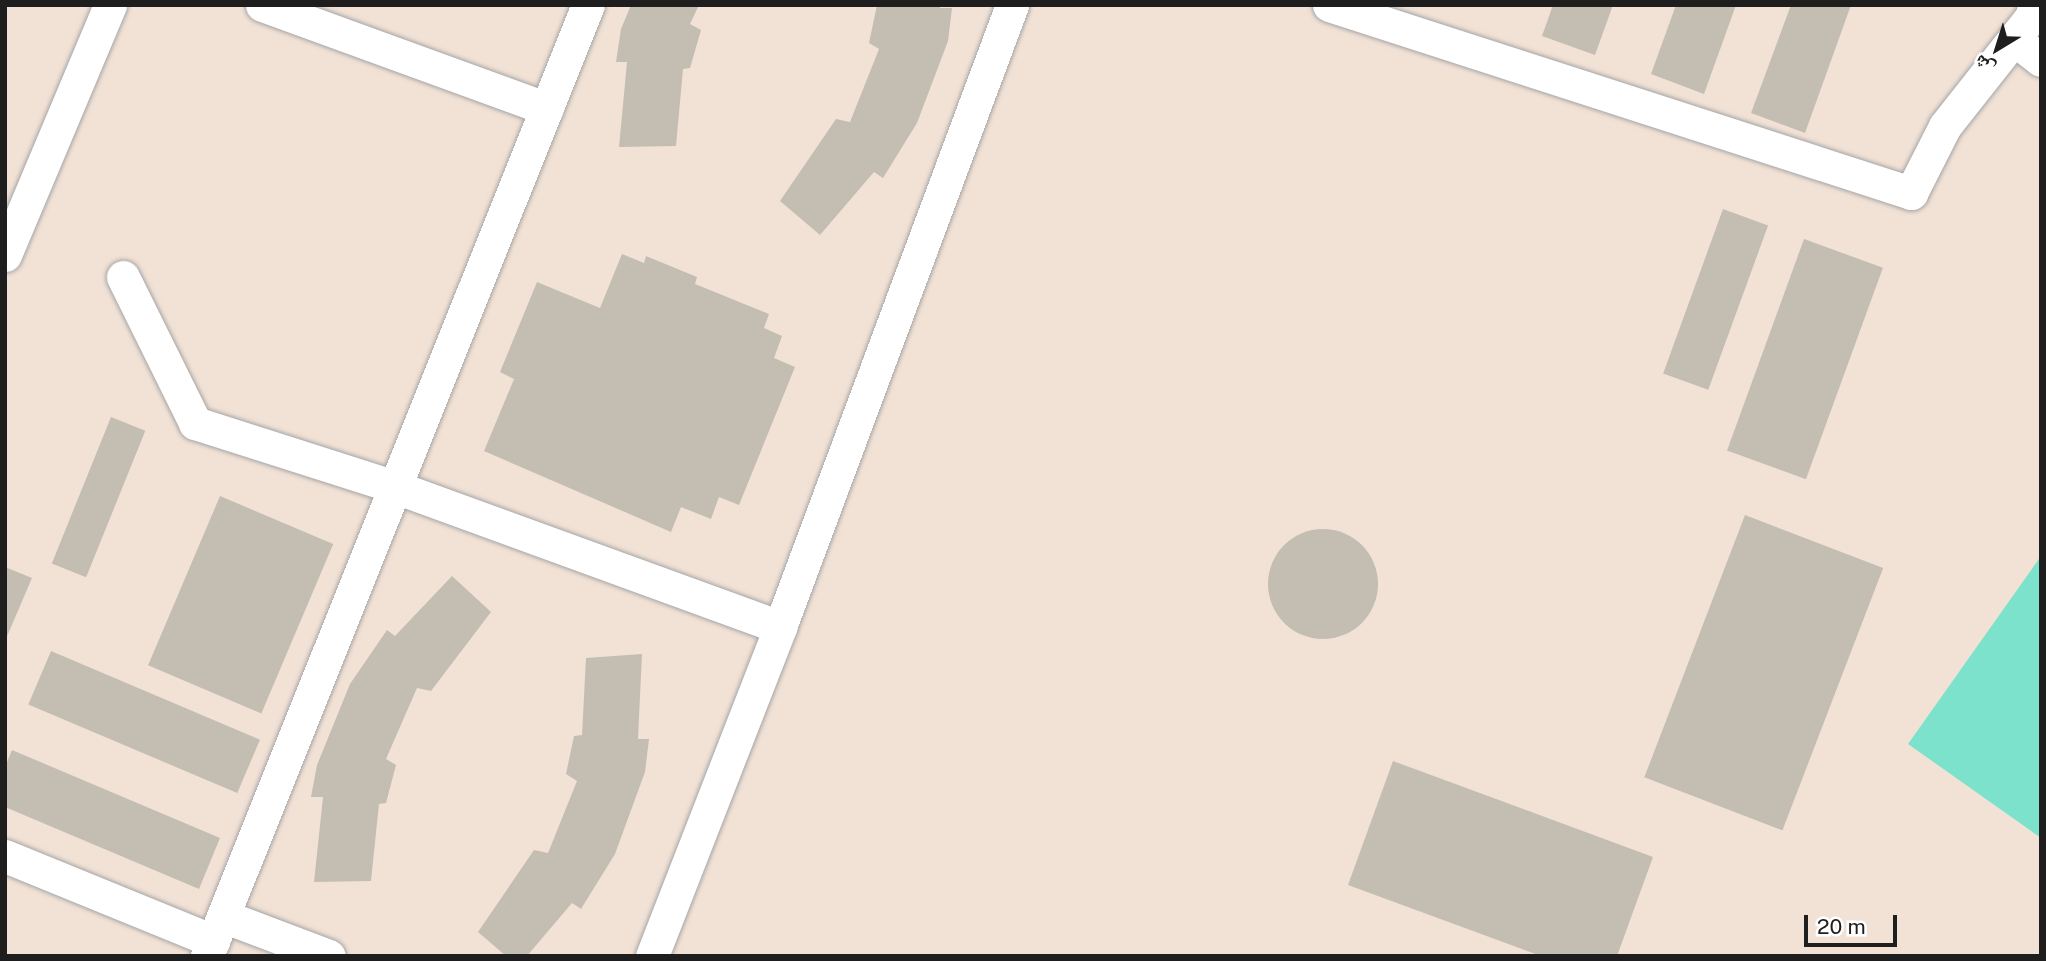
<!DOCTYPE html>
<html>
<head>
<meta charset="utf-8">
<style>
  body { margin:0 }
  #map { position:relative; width:2046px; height:961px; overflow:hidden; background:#efede3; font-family:"Public Sans","Noto Naskh Arabic",sans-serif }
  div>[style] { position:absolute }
  .military>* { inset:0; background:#f2e2d6; transform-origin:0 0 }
  .pitch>* { inset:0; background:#7de2cc }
  .building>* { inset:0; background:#c4bdb2; transform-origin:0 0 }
  .round { border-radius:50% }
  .roads { filter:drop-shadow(0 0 2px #a5a5a5) drop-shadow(0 0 2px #a5a5a5) }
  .minor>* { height:33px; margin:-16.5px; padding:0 16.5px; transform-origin:16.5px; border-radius:16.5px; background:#fff }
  span { translate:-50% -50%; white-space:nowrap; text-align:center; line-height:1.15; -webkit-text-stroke:5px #fff; paint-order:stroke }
  .frame { position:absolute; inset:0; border:7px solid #1e1e1e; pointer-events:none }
  .north { position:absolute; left:1962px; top:14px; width:70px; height:70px; -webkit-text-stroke:5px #fff; paint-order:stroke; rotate:218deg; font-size:19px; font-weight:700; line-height:28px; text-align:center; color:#1e1e1e }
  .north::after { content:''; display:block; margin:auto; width:24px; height:32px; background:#1e1e1e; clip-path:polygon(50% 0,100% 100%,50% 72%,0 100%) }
  .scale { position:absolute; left:1804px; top:915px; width:93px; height:32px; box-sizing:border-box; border:4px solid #1e1e1e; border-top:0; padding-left:9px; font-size:21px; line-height:24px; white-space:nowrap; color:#1e1e1e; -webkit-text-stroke:5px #fff; paint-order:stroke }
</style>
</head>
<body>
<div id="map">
  <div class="military">
    <div style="left:5px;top:5px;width:2036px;height:951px"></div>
  </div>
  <div class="pitch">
    <div style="clip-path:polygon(2041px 556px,2041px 838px,1908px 744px)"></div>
  </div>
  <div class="building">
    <div style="clip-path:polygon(631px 5px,699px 5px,690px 24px,701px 30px,690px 68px,683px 69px,676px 146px,619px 147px,627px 62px,616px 62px,621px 29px)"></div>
    <div style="clip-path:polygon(877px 5px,941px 5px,940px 8px,952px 8px,948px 41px,917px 123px,883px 178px,874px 172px,820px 235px,780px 201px,836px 119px,850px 122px,879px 49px,869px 43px)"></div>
    <div style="clip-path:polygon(1553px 5px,1613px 5px,1595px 55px,1542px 36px)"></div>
    <div style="clip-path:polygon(1676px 5px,1736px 5px,1704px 94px,1651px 74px)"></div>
    <div style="clip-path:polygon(1791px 5px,1851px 5px,1805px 133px,1751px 113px)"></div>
    <div style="left:1723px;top:209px;width:48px;height:175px;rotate:20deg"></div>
    <div style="left:1804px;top:239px;width:84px;height:225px;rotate:20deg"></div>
    <div style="clip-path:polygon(622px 254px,644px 263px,646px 256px,697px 277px,695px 284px,769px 314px,764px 328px,782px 336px,774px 358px,795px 367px,739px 505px,719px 497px,711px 519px,681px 507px,671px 532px,484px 451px,514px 379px,500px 372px,537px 282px,600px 308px)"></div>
    <div style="left:111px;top:417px;width:37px;height:158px;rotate:22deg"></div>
    <div style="left:220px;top:496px;width:123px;height:184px;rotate:23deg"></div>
    <div style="left:1745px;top:515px;width:148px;height:281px;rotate:21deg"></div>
    <div class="round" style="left:1268px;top:529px;width:110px;height:110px"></div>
    <div style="clip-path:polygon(5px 567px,32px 578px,5px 641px)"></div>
    <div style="clip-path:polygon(452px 576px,491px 612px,431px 691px,417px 688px,386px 759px,396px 765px,386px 803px,379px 804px,371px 881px,314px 882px,323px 797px,311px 797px,317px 765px,350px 684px,387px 630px,395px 636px)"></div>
    <div style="left:51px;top:651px;width:227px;height:58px;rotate:23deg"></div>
    <div style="clip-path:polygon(642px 654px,638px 739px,649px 739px,645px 772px,615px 854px,581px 909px,572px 903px,527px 956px,506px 956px,478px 932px,534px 850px,548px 853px,577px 781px,566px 774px,574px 736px,582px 735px,586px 658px)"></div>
    <div style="clip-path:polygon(12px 750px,220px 838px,199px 889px,5px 807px,5px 767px)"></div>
    <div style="clip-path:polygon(1393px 761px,1653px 857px,1617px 956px,1541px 956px,1348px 885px)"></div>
  </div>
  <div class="roads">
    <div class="minor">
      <div style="left:262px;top:5px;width:303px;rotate:20deg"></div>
      <div style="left:1329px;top:5px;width:612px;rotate:17.9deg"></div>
      <div style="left:1911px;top:193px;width:75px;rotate:-63.1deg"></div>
      <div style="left:1945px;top:126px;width:140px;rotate:-51.7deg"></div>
      <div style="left:2032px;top:16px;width:11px;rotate:-80deg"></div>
      <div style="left:2014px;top:39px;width:34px;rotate:38deg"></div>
      <div style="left:5px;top:255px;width:271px;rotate:-67.2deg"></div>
      <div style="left:123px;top:277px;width:163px;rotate:63.7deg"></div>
      <div style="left:195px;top:423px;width:210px;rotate:17.7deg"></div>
      <div style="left:395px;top:487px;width:410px;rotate:20deg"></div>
      <div style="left:5px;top:856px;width:225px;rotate:22.2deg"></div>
      <div style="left:223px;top:916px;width:113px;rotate:20.7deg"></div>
      <div style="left:207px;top:956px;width:1024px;rotate:-68.17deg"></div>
      <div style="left:652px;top:956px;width:353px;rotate:-68.7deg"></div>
      <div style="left:780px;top:627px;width:664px;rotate:-69.54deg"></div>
    </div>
  </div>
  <div class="frame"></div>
  <div class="north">ش</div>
  <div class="scale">20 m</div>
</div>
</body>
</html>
